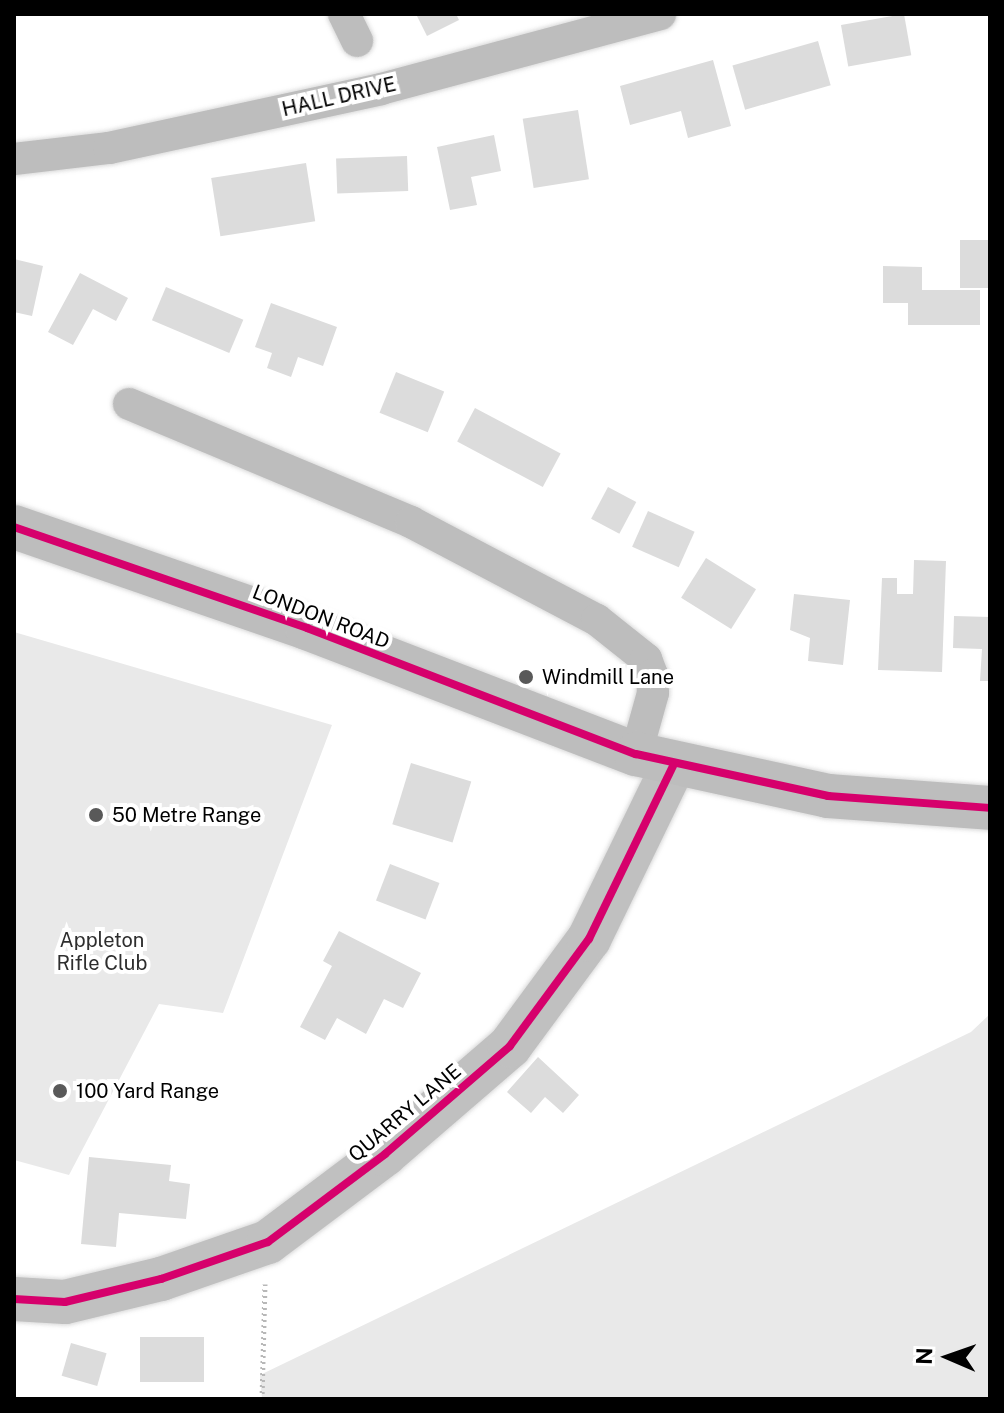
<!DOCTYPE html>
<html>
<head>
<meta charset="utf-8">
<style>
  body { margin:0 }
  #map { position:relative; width:1004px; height:1413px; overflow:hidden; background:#fff; font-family:"Public Sans",sans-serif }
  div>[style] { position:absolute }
  .green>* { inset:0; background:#e9e9e9 }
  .building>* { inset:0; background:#dcdcdc; transform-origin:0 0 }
  .path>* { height:5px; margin-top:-2.5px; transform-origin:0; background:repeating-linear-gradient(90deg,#b8b8b8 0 2px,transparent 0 6px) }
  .roads { filter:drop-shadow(0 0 2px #dbdbdb) drop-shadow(0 0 2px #dbdbdb) }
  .street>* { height:32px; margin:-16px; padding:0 16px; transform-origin:16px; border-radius:16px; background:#bdbdbd }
  .secondary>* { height:44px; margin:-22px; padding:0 22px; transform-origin:22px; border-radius:22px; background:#c0c0c0 }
  .highway>* { height:44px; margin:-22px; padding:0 22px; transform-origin:22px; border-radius:22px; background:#bdbdbd }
  .cycleway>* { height:8px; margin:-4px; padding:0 4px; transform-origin:4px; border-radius:4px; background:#d6006c }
  .dots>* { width:22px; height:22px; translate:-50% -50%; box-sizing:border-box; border:4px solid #fff; border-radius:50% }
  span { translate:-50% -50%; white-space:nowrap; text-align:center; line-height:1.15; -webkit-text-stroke:8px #fff; paint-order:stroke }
  .street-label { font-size:20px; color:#000 }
  .poi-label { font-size:20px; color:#000 }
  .left { translate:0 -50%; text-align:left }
  .park-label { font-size:20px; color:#2e2e2e }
  .frame { position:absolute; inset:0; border:16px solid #000; pointer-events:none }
  .north { position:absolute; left:908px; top:1317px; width:80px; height:80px; -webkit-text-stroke:6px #fff; paint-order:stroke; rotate:272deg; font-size:22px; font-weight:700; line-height:32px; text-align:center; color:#000 }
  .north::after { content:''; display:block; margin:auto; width:28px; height:36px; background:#000; clip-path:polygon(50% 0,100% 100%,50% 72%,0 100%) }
</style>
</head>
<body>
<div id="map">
  <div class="green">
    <div style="clip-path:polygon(14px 632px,332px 725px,223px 1013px,159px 1004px,69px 1175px,14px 1160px)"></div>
    <div style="clip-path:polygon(990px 1014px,990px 1399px,262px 1399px,260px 1375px,971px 1032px)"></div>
  </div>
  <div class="building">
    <div style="clip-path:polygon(416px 14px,456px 14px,459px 20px,427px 36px)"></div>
    <div style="left:904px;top:14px;width:42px;height:64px;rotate:80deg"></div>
    <div style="left:818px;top:41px;width:46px;height:89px;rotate:74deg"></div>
    <div style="clip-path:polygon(713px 60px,731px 126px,688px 138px,681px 111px,630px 125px,620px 86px)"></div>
    <div style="left:578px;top:110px;width:70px;height:56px;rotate:81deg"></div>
    <div style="clip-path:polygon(494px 135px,501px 171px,471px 177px,477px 205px,450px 210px,437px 147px)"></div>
    <div style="left:407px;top:156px;width:35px;height:71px;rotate:88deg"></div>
    <div style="left:306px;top:163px;width:59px;height:96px;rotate:81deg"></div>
    <div style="left:990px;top:240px;width:48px;height:30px;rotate:90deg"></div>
    <div style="clip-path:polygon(14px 259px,43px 266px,32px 316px,14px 312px)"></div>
    <div style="clip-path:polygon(883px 266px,922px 267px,922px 290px,980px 290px,980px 325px,908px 325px,908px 303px,883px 303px)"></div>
    <div style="clip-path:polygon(80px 273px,128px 298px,116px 321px,93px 309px,73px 345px,48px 332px)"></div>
    <div style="left:166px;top:287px;width:84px;height:36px;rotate:23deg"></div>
    <div style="clip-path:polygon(271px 303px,337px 327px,323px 366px,298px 357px,291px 377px,267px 368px,272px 353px,255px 347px)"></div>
    <div style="left:396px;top:372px;width:52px;height:44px;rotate:22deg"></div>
    <div style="left:475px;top:408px;width:97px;height:38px;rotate:28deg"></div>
    <div style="left:608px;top:487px;width:32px;height:36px;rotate:28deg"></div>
    <div style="left:648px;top:511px;width:51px;height:39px;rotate:24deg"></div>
    <div style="left:706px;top:558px;width:59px;height:47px;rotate:32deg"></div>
    <div style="clip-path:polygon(914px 560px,946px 561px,942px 672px,878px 670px,882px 578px,897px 578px,897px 594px,913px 594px)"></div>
    <div style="clip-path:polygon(794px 594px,850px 600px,843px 665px,808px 661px,810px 638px,790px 630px)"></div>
    <div style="clip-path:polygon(954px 616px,990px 617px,990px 681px,980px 681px,982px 649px,953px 648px)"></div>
    <div style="left:411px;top:763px;width:63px;height:64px;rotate:17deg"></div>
    <div style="left:390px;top:864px;width:53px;height:39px;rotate:21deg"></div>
    <div style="clip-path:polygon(339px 931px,421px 973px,403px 1008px,384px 999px,366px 1034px,337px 1018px,325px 1040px,300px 1027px,332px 966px,323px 961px)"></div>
    <div style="clip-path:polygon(538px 1057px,579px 1095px,563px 1113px,545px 1097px,531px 1113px,507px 1092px)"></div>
    <div style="clip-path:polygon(89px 1157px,171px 1165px,169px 1181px,190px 1184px,186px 1219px,119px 1213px,116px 1247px,81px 1244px)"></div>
    <div style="left:204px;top:1337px;width:45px;height:64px;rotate:90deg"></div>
    <div style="left:71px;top:1343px;width:37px;height:34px;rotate:16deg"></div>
  </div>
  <div class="path">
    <div style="left:262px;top:1399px;width:115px;rotate:-88.5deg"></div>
  </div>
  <div class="roads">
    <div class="street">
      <div style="left:344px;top:14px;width:30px;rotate:64deg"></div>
      <div style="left:14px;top:159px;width:96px;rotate:-6.6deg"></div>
      <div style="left:109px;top:148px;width:278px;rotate:-12.2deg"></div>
      <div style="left:381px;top:89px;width:289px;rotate:-15deg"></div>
      <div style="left:129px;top:404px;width:306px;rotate:22.7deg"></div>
      <div style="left:411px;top:522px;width:210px;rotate:27.8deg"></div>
      <div style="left:597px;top:620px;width:63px;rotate:38.5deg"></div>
      <div style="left:646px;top:659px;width:17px;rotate:69deg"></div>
      <div style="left:652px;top:675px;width:18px;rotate:87deg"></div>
      <div style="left:653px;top:693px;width:63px;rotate:105.6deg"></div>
    </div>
    <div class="secondary">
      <div style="left:14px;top:1299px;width:51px;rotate:3.4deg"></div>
      <div style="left:65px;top:1302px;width:99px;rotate:-13.5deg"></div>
      <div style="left:161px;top:1279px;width:113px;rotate:-19.1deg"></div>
      <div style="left:268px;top:1242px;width:146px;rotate:-36.9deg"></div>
      <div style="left:385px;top:1154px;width:165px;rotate:-40.8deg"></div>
      <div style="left:510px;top:1046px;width:133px;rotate:-53.6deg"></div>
      <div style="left:589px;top:939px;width:195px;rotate:-64.1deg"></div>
    </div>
    <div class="highway">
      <div style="left:14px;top:527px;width:310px;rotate:19deg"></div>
      <div style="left:307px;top:628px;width:352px;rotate:21deg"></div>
      <div style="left:636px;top:754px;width:197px;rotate:12.3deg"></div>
      <div style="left:828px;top:796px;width:162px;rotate:4.2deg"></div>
    </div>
  </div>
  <div class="cycleway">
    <div style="left:14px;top:527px;width:310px;rotate:19deg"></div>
    <div style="left:307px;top:628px;width:352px;rotate:21deg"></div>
    <div style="left:636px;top:754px;width:197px;rotate:12.3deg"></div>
    <div style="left:828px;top:796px;width:162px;rotate:4.2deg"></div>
    <div style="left:14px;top:1299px;width:51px;rotate:3.4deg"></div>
    <div style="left:65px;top:1302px;width:99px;rotate:-13.5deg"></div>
    <div style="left:161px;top:1279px;width:113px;rotate:-19.1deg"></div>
    <div style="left:268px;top:1242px;width:146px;rotate:-36.9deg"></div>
    <div style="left:385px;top:1154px;width:165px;rotate:-40.8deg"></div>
    <div style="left:510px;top:1046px;width:133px;rotate:-53.6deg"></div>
    <div style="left:589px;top:939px;width:195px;rotate:-64.1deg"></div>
  </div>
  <div class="dots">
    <div style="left:526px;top:677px;background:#595959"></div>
    <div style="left:96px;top:815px;background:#595959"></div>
    <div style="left:60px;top:1091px;background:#595959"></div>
  </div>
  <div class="street-label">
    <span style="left:339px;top:97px;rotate:-13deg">HALL DRIVE</span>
    <span style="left:321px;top:617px;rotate:21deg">LONDON ROAD</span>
    <span style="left:405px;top:1113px;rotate:-40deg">QUARRY LANE</span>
  </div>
  <div class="poi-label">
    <span class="left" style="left:542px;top:677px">Windmill Lane</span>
    <span class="left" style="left:112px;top:815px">50 Metre Range</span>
    <span class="left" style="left:76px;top:1091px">100 Yard Range</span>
  </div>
  <div class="park-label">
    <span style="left:102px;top:952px">Appleton<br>Rifle Club</span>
  </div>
  <div class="frame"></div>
  <div class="north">N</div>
</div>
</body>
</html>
